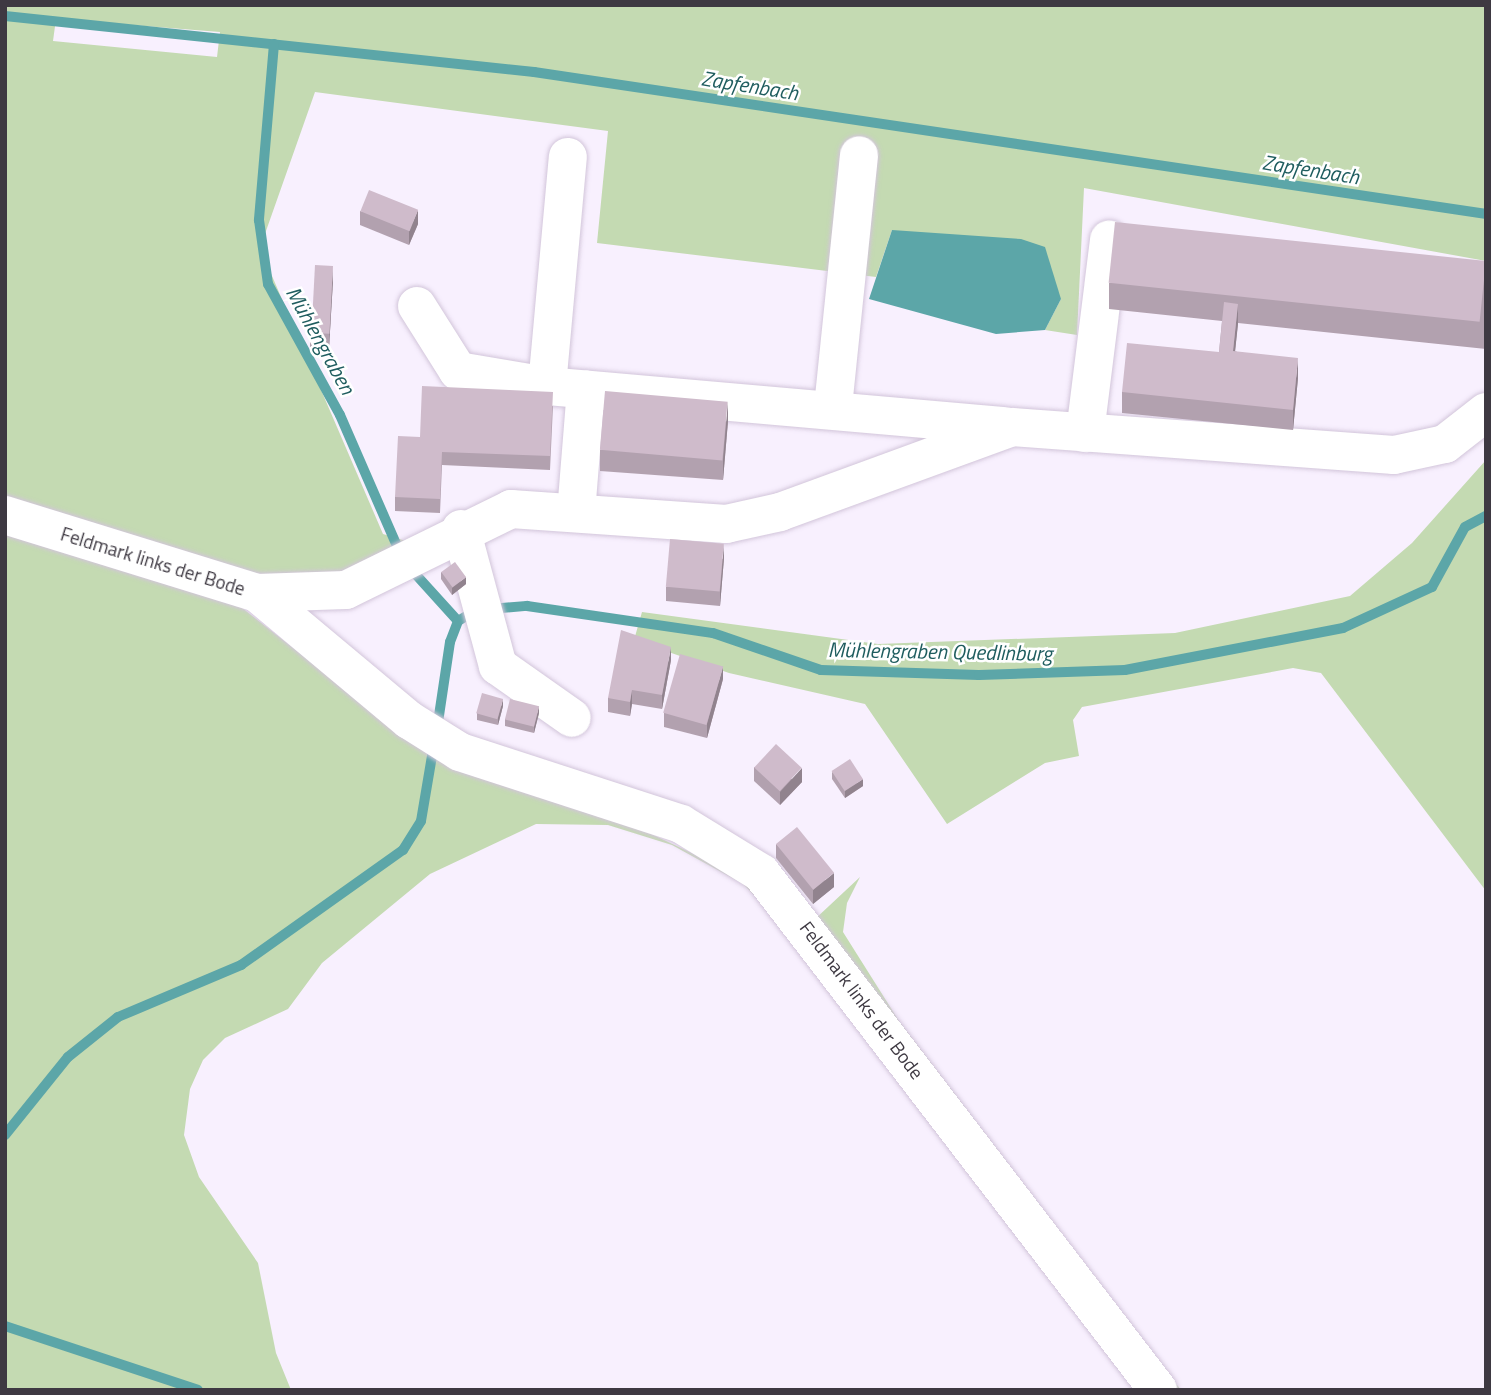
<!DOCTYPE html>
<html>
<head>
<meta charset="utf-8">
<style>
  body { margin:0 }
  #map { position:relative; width:1491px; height:1395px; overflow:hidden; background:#f8f0fe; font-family:"Titillium Web",sans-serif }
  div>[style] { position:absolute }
  .green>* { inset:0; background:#c4dab2 }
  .water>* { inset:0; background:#5ca6a8 }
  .stream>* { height:10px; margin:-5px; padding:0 5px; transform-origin:5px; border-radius:5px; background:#5ca6a8 }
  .roads { filter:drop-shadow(0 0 2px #d2c5da) drop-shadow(0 0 2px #d2c5da) }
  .minor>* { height:38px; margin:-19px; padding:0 19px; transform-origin:19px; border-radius:19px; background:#fff }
  .wall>* { inset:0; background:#b2a1af }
  .shaded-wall>* { inset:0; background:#91838e }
  .building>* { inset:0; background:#cfbbcb; transform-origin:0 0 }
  span { translate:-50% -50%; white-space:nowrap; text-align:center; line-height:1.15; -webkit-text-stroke:5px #fff; paint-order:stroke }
  .street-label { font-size:19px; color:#3e3942 }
  .water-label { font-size:21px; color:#1f5d5f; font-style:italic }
  .frame { position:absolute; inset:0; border:7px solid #3e3942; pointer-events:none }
</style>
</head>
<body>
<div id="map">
  <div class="green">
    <div style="clip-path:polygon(evenodd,5px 5px,1486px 5px,1486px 261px,1084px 188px,1077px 335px,1045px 330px,1061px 299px,892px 230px,876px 277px,597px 243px,608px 131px,315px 92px,260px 248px,383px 534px,416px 544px,356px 576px,298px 580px,244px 571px,5px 500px,5px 5px,56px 19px,220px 32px,217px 57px,53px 41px,56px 19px)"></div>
    <div style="clip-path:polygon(1486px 460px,1486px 891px,1321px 673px,1293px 668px,1082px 707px,1073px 720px,1079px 756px,1045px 763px,947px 824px,865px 704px,729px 673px,634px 640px,642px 612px,878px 644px,1175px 633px,1350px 596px,1412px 543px)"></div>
    <div style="clip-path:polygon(5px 527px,223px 593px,348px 691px,749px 880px,781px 923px,743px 884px,672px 845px,608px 825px,536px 824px,430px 874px,322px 963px,288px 1009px,225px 1038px,203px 1060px,190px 1089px,184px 1135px,199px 1177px,258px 1263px,276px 1353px,291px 1390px,5px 1390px)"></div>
    <div style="clip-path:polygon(860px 877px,847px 903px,843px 932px,899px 1021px,1181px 1390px,1172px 1390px,814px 920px)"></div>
  </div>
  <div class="water">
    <div style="clip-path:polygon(892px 230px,1021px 239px,1045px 247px,1061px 299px,1045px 330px,996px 334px,869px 299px)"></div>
  </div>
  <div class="stream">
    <div style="left:5px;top:16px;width:532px;rotate:6.04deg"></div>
    <div style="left:534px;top:72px;width:963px;rotate:8.48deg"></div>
    <div style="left:274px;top:44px;width:177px;rotate:94.9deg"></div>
    <div style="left:259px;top:220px;width:65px;rotate:82deg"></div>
    <div style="left:268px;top:284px;width:149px;rotate:61.2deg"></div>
    <div style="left:340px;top:415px;width:153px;rotate:66.5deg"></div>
    <div style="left:409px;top:567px;width:73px;rotate:47.8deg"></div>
    <div style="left:491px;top:609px;width:36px;rotate:-5deg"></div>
    <div style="left:527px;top:606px;width:188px;rotate:8.3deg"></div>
    <div style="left:713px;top:633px;width:114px;rotate:18.9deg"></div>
    <div style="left:821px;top:670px;width:158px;rotate:1.8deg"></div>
    <div style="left:979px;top:675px;width:146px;rotate:-2deg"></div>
    <div style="left:1125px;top:670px;width:222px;rotate:-10.9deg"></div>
    <div style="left:1343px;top:628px;width:98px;rotate:-24.7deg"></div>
    <div style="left:1432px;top:587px;width:68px;rotate:-61.2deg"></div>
    <div style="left:1465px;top:527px;width:24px;rotate:-28deg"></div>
    <div style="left:437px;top:729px;width:88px;rotate:-81.5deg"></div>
    <div style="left:450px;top:642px;width:22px;rotate:-69deg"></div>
    <div style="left:458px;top:621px;width:21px;rotate:-31deg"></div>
    <div style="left:5px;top:1135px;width:100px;rotate:-51.1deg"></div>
    <div style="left:68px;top:1057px;width:64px;rotate:-38.7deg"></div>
    <div style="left:118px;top:1017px;width:134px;rotate:-22.9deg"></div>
    <div style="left:241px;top:965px;width:199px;rotate:-35.4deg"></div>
    <div style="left:403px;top:850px;width:34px;rotate:-58deg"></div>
    <div style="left:421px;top:821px;width:78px;rotate:-80.4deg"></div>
    <div style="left:5px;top:1326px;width:203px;rotate:18.3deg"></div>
  </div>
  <div class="roads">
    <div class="minor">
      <div style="left:417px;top:306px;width:77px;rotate:57.8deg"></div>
      <div style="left:458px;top:371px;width:90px;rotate:9.6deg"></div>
      <div style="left:547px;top:386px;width:458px;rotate:5deg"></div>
      <div style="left:547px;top:386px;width:230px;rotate:-84.8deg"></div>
      <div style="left:833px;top:407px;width:253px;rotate:-84.1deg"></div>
      <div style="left:1085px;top:433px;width:195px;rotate:-82.9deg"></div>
      <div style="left:576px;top:513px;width:124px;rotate:-85.4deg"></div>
      <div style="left:5px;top:515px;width:264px;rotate:17.2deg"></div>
      <div style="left:257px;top:593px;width:198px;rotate:39.9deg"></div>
      <div style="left:409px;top:720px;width:60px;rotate:32.1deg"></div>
      <div style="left:460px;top:752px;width:232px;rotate:18deg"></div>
      <div style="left:681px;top:824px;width:94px;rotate:31.5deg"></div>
      <div style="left:761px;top:873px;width:652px;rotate:52.48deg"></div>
      <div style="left:461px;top:529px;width:142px;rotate:74.9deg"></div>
      <div style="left:498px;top:666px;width:90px;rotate:35.1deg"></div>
      <div style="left:257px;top:593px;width:89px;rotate:-1.9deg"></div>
      <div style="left:346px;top:590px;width:184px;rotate:-26.1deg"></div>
      <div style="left:511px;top:509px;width:216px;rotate:4deg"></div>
      <div style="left:726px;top:524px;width:55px;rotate:-12.5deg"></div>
      <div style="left:780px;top:512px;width:247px;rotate:-20.1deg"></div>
      <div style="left:1012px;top:427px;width:383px;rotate:4.2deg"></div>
      <div style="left:1394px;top:455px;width:52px;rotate:-12.2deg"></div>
      <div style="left:1445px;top:444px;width:52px;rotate:-38deg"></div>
    </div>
  </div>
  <div class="wall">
    <div style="clip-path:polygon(360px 211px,418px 224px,409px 245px,360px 225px)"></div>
    <div style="clip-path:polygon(1486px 261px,1486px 349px,1238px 323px,1235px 351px,1298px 378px,1293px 430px,1122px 413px,1122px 392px,1219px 352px,1222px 321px,1109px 309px,1109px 283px)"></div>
    <div style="clip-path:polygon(333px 280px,329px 348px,310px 347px,310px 333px)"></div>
    <div style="clip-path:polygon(553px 406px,550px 470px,442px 465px,440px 513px,395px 511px,395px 497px,420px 437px)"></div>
    <div style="clip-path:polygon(728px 421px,723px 480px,600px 471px,600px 450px)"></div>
    <div style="clip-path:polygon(724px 558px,720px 606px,666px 601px,666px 587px)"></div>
    <div style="clip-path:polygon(441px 572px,466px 584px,452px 595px,441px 579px)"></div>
    <div style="clip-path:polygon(671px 660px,662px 709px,632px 704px,630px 716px,608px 712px,608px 698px)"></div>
    <div style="clip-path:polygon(723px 679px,707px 738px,664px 727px,664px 713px)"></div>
    <div style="clip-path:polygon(503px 706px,498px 725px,477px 720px,477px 713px)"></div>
    <div style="clip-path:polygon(539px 713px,534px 733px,505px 726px,505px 719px)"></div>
    <div style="clip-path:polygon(754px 767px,802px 782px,780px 805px,754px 781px)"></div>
    <div style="clip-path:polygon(832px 772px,863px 786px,845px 798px,832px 779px)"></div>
    <div style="clip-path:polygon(776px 844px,834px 887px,813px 904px,776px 858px)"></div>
  </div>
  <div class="shaded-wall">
    <div style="clip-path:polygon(418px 210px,418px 224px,409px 245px,409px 231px)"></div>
    <div style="clip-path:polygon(333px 266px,333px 280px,329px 348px,329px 334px)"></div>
    <div style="clip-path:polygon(1238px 304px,1238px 324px,1233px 371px,1233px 351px)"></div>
    <div style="clip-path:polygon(1298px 358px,1298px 378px,1293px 430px,1293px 410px)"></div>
    <div style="clip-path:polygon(728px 401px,728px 421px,723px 480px,723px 460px)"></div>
    <div style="clip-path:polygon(724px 544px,724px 558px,720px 606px,720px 592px)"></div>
    <div style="clip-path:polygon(466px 577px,466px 584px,452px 595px,452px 588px)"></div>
    <div style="clip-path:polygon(671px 647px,671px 660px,662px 709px,662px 695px)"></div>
    <div style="clip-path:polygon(723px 666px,723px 679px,707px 738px,707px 724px)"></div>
    <div style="clip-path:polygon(632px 690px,632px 704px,630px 716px,630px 702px)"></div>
    <div style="clip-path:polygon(503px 699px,503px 706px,498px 725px,498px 718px)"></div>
    <div style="clip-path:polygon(539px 706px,539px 713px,534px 733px,534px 726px)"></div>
    <div style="clip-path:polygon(802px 768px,802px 782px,780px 805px,780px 792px)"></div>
    <div style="clip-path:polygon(863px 779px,863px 786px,845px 798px,845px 791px)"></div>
    <div style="clip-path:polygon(834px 873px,834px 887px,813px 904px,813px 890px)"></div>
  </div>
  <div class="building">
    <div style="left:369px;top:190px;width:53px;height:23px;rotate:22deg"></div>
    <div style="left:1115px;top:222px;width:373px;height:61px;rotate:6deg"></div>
    <div style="left:315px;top:265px;width:18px;height:68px;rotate:3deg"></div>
    <div style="clip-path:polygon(1224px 302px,1238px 304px,1233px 351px,1298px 358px,1293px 410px,1122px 392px,1127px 343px,1219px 352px)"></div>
    <div style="clip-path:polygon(422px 386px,553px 392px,550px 456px,442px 452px,440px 499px,395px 497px,398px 436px,420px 437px)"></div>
    <div style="left:605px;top:391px;width:123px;height:59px;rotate:5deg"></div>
    <div style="left:670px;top:539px;width:54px;height:48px;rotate:5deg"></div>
    <div style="left:455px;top:562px;width:19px;height:17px;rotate:54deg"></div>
    <div style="clip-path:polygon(621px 630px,671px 647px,662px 695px,632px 690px,630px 702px,608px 698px)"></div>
    <div style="left:680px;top:654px;width:45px;height:61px;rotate:16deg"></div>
    <div style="left:482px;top:693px;width:22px;height:21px;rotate:16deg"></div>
    <div style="left:510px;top:699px;width:30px;height:21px;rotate:14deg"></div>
    <div style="left:776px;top:744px;width:35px;height:32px;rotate:43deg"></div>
    <div style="left:850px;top:759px;width:24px;height:22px;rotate:57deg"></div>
    <div style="left:797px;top:827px;width:59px;height:27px;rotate:51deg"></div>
  </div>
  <div class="street-label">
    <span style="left:153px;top:561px;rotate:17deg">Feldmark links der Bode</span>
    <span style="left:862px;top:1000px;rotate:53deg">Feldmark links der Bode</span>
  </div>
  <div class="water-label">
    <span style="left:750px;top:85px;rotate:9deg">Zapfenbach</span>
    <span style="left:1311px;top:169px;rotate:9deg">Zapfenbach</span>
    <span style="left:321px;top:340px;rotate:61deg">Mühlengraben</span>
    <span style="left:940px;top:651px;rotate:1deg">Mühlengraben Quedlinburg</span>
  </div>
  <div class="frame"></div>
</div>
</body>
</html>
